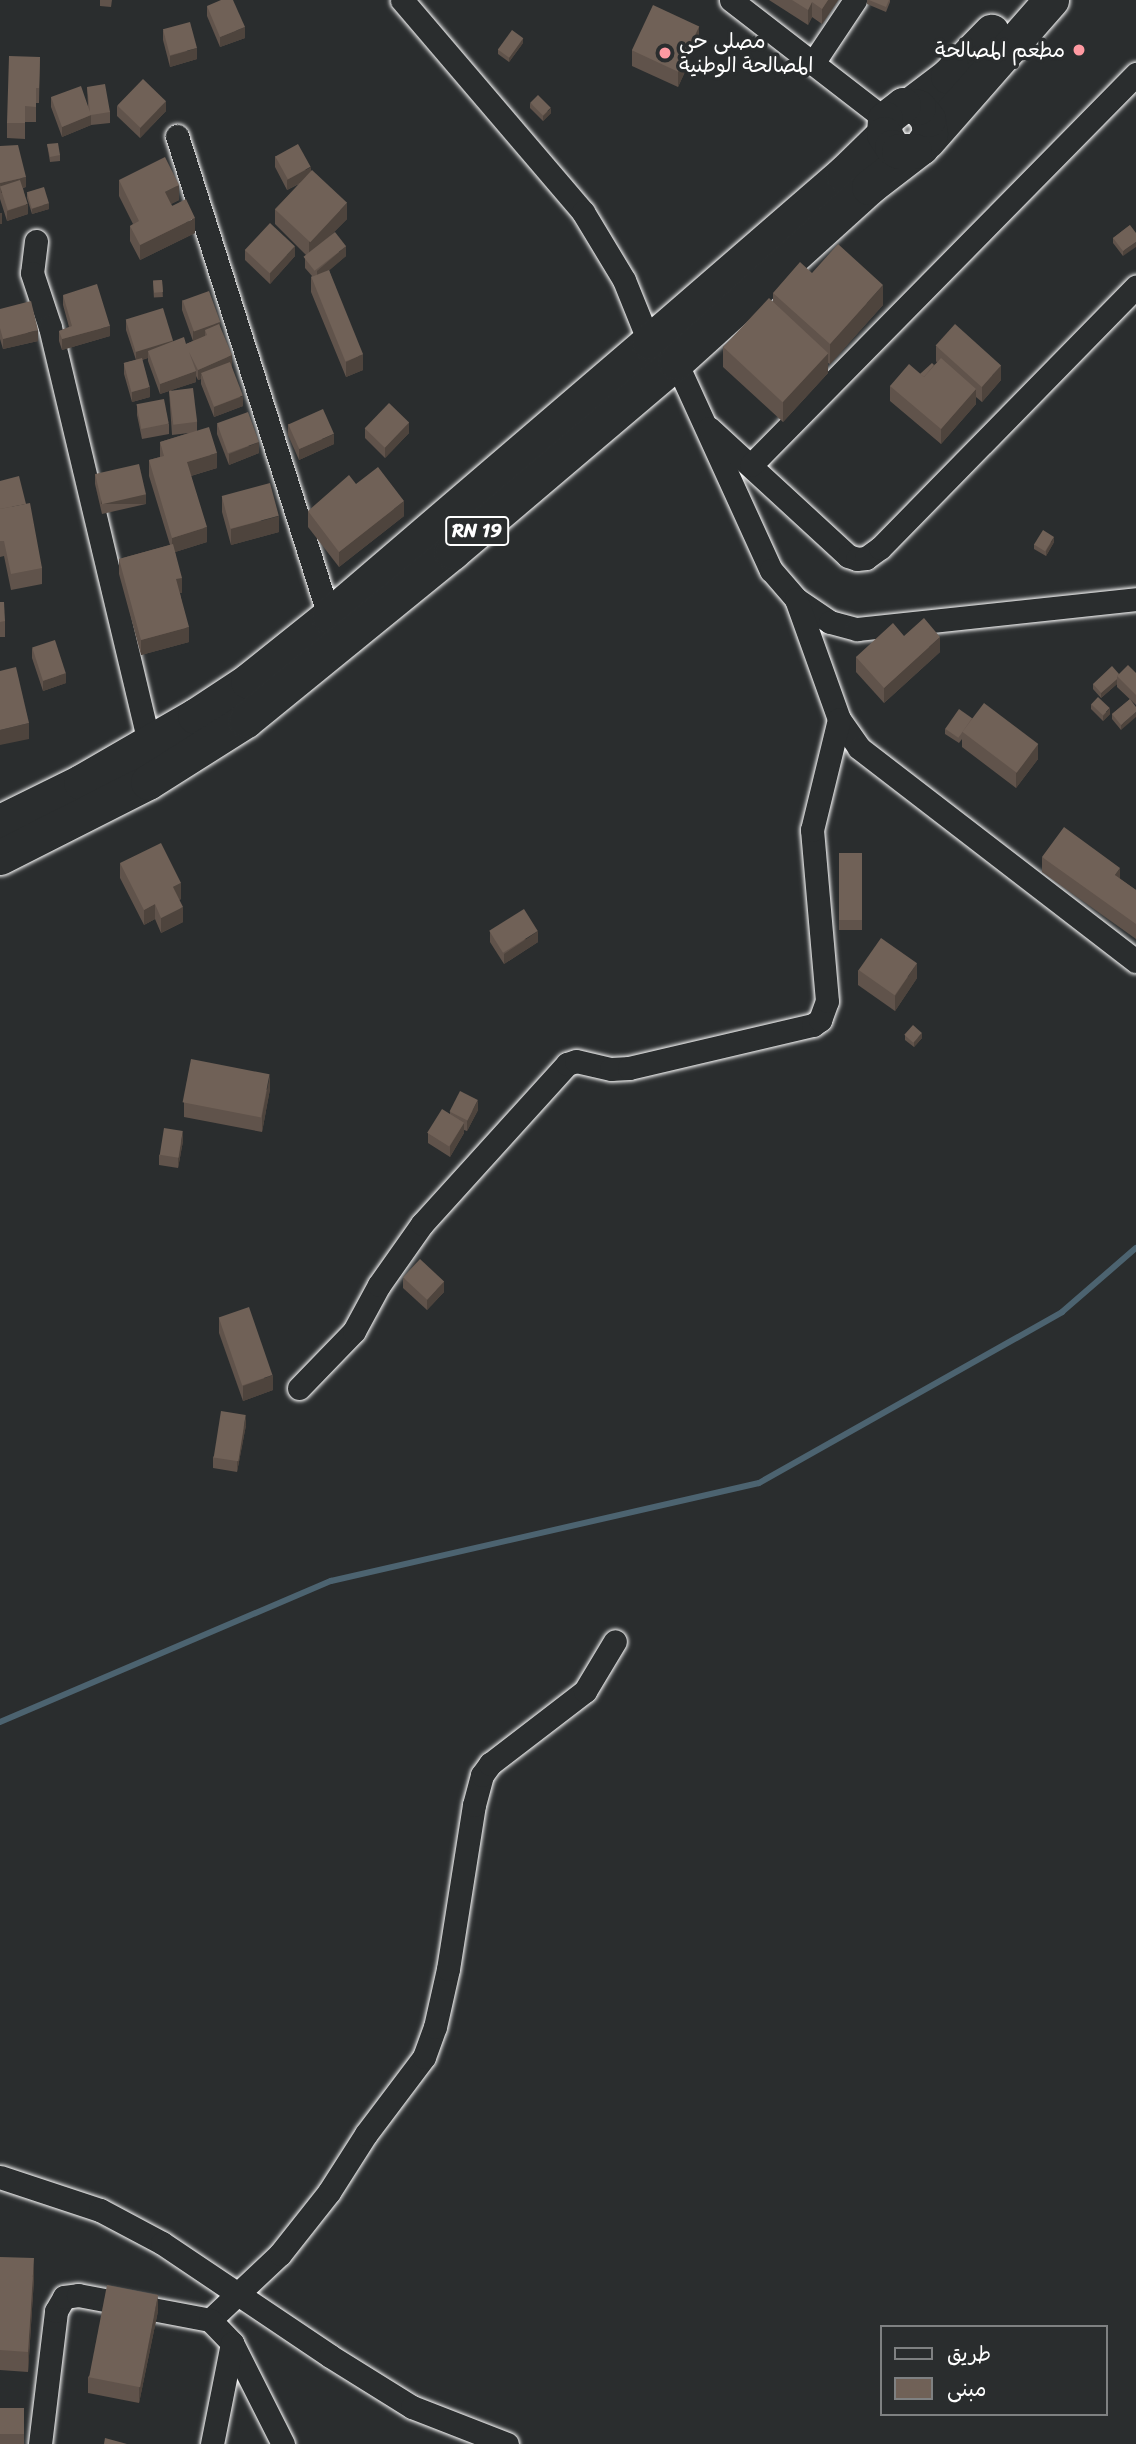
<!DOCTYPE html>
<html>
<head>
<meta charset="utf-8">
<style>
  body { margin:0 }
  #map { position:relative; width:1136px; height:2444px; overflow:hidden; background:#2a2d2e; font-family:Sriracha,"Playpen Sans Arabic",sans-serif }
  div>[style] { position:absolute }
  .stream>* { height:6px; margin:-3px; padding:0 3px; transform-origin:3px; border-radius:3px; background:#4c6370 }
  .roads { filter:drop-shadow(0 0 2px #fff) drop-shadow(0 0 2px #fff) }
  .minor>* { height:23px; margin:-11.5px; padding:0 11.5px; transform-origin:11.5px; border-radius:11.5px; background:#2a2d2e }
  .primary>* { height:35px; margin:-17.5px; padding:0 17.5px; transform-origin:17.5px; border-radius:17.5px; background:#2a2d2e }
  .wall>* { inset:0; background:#60534b; transform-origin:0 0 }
  .shaded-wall>* { inset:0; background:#4e443d; transform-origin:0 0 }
  .building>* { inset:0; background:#706157; transform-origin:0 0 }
  .dots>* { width:19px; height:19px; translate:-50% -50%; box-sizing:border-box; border:4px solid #2a2d2e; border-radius:50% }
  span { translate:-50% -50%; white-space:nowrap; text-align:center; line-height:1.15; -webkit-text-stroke:7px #2a2d2e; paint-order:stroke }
  .shield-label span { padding:2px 5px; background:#2a2d2e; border:2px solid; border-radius:5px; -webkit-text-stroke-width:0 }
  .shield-label { font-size:19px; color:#fff; font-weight:700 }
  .poi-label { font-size:21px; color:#fff }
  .left { translate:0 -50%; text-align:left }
  .right { translate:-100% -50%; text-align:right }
  .legend { position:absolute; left:880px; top:2325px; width:228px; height:91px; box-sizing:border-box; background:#2a2d2e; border:2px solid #7f8182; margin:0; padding:9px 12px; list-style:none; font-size:21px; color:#fff }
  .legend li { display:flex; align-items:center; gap:14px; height:35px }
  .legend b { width:35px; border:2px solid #7f8182 }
</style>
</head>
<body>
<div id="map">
  <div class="stream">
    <div style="left:0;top:1722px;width:360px;rotate:-23.1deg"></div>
    <div style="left:331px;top:1581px;width:439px;rotate:-12.9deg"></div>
    <div style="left:759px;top:1483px;width:348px;rotate:-29.4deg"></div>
    <div style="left:1062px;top:1312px;width:98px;rotate:-40.9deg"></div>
  </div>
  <div class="roads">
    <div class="minor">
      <div style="left:402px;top:0;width:279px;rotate:49.5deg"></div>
      <div style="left:583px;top:212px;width:79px;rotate:58.9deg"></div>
      <div style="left:624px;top:280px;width:67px;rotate:68deg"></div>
      <div style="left:731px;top:0;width:195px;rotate:37.7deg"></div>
      <div style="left:813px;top:63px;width:76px;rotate:-56.3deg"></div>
      <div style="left:177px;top:136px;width:503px;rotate:72.43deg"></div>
      <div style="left:36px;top:241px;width:32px;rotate:97deg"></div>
      <div style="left:32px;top:273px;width:57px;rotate:71.6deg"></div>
      <div style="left:50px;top:327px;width:427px;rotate:76.6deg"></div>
      <div style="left:676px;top:362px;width:229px;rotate:65.5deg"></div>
      <div style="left:771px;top:570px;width:38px;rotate:49deg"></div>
      <div style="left:796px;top:599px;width:41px;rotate:34.1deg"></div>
      <div style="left:830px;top:622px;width:28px;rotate:15deg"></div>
      <div style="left:857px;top:629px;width:281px;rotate:-6.1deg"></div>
      <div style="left:709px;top:428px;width:189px;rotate:42.6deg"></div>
      <div style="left:848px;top:556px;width:9px;rotate:18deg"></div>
      <div style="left:857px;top:559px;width:9px;rotate:-6deg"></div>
      <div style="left:866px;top:558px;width:17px;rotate:-36deg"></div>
      <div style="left:880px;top:548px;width:366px;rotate:-45.6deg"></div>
      <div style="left:751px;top:465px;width:549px;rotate:-45.44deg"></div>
      <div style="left:796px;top:599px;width:127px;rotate:70.3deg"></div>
      <div style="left:839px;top:719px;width:35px;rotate:55deg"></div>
      <div style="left:859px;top:748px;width:349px;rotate:37.6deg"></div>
      <div style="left:299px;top:1388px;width:79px;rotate:-46deg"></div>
      <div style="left:354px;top:1331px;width:52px;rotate:-61.5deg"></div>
      <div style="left:379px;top:1285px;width:75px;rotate:-54.8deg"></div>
      <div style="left:422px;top:1224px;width:216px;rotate:-47.8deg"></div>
      <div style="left:567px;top:1064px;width:9px;rotate:-18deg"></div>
      <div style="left:576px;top:1061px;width:36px;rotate:13deg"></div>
      <div style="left:611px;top:1069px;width:18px;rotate:-3deg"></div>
      <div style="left:629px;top:1068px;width:189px;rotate:-13.2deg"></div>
      <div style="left:813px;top:1025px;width:9px;rotate:-36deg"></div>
      <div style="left:820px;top:1020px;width:20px;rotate:-70deg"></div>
      <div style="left:827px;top:1001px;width:172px;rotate:-95deg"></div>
      <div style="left:812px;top:830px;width:114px;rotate:-76.3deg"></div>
      <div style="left:0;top:2177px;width:105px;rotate:18.3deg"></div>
      <div style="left:100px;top:2210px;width:70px;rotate:28deg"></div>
      <div style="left:162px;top:2243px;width:202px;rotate:33.9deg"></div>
      <div style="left:330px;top:2356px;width:97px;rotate:31.9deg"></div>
      <div style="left:412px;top:2407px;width:102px;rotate:21.3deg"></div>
      <div style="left:210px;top:2320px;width:96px;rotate:-43.3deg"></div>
      <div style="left:280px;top:2254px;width:79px;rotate:-51.7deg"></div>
      <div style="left:329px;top:2192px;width:69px;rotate:-57.5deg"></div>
      <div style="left:366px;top:2134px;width:96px;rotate:-53deg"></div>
      <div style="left:424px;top:2057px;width:32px;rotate:-70deg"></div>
      <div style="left:435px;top:2027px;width:59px;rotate:-77.4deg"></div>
      <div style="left:448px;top:1969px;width:166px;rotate:-81deg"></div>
      <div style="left:474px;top:1805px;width:31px;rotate:-75deg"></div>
      <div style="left:482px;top:1775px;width:14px;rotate:-54deg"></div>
      <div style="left:490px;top:1764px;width:120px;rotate:-37.5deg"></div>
      <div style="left:585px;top:1691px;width:58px;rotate:-59deg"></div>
      <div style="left:40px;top:2444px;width:134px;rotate:-83.1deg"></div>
      <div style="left:56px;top:2311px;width:16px;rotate:-60deg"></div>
      <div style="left:64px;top:2297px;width:14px;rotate:-8deg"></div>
      <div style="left:78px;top:2295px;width:134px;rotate:10.7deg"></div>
      <div style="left:210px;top:2320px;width:32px;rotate:46deg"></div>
      <div style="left:232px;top:2343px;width:113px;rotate:63.2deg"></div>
      <div style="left:212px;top:2444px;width:103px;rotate:-78.8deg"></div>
    </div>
    <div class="primary">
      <div style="left:910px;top:105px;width:48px;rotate:-37.3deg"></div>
      <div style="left:948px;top:76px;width:62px;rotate:-45.7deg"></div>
      <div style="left:927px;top:141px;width:188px;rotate:-48.7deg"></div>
      <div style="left:0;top:822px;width:90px;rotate:-26.3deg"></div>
      <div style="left:81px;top:782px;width:132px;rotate:-30.1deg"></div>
      <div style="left:195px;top:716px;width:64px;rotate:-33.4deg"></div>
      <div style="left:248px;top:681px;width:104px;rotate:-38.7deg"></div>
      <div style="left:329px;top:616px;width:421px;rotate:-40.6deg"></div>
      <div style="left:649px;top:342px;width:257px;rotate:-40.9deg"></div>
      <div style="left:843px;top:174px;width:57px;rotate:-44.3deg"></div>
      <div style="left:0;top:857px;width:166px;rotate:-26.9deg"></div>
      <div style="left:148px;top:782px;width:116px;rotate:-32.3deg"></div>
      <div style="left:246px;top:720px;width:266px;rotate:-39.2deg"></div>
      <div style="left:452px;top:552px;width:294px;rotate:-40.3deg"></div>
      <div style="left:676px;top:362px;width:261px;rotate:-42.2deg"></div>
      <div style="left:869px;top:187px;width:66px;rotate:-37.6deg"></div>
      <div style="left:921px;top:147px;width:16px;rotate:-55deg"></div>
      <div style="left:930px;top:134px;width:15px;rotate:-98deg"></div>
      <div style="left:928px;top:119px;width:16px;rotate:-130deg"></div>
      <div style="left:918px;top:107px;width:15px;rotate:-172deg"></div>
      <div style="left:903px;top:105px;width:23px;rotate:142deg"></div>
      <div style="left:885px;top:119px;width:15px;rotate:94deg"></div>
      <div style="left:884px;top:134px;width:15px;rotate:58deg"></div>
      <div style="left:892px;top:147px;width:8px;rotate:30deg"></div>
      <div style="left:899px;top:151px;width:15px"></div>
    </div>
  </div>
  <div class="wall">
    <div style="clip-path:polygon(100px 0,112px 0,111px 7px,100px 6px)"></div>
    <div style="clip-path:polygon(769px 0,838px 0,822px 24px,812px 17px,808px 25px)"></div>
    <div style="clip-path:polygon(867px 0,890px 0,890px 2px,886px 12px,867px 4px)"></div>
    <div style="clip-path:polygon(207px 6px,245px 38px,220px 47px,207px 16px)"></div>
    <div style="clip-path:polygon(163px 30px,197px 59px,170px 67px,163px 40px)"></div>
    <div style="clip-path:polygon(699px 41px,678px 87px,632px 66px,632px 50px)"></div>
    <div style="clip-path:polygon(523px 43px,509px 62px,498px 54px,498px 49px)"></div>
    <div style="clip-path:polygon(40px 57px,39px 103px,36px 103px,36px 122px,25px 122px,25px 139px,7px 138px,7px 123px)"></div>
    <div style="clip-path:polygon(87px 87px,110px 112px,110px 123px,91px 125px,62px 137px,51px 107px,51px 97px,88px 106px)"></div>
    <div style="clip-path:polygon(530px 103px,551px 113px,543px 121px,530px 108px)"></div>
    <div style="clip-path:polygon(117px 106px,166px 111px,140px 138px,117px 116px)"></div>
    <div style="clip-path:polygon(47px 144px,60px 155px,60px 161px,50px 162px)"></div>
    <div style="clip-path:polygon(0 146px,26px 187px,23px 188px,28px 214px,7px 221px,0 199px)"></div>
    <div style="clip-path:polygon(275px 156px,311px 172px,347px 219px,324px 242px,346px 256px,329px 270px,363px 370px,346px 377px,311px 292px,311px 277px,312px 276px,305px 268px,305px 258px,307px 256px,275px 224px,275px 209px,299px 184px,287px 190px,275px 167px)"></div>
    <div style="clip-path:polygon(119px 180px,179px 200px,171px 204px,195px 233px,140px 260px,130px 241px,130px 226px,133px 224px,119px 196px)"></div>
    <div style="clip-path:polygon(27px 193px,49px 209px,32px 214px,27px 198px)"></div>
    <div style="clip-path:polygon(1130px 225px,1123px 256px,1113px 243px,1113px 238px)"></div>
    <div style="clip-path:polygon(245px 250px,295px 256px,270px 284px,245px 260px)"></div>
    <div style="left:162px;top:280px;width:17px;height:9px;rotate:87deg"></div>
    <div style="clip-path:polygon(773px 293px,883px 305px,830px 364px,828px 363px,828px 373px,783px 422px,723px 367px,723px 347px,773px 301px)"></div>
    <div style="clip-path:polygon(63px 295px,110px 336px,62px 350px,59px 341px,59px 331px,69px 327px,63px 305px)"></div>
    <div style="clip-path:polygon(182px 300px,220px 327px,243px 406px,214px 417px,201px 384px,201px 379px,198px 380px,196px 376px,196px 382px,171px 390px,197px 422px,197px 431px,217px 468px,191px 476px,207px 542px,175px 552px,182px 593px,180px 593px,189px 642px,141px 655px,119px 574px,119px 559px,170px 545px,149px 476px,149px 460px,160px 457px,160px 442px,189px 433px,172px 435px,169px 391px,160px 394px,148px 361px,148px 358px,142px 360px,150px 397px,132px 402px,124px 374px,124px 363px,136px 360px,126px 330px,126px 320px,173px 342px,186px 344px,193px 341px,182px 310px)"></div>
    <div style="clip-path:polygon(0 309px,38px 341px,3px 349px,0 339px)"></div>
    <div style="clip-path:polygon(936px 346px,1001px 380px,982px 402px,976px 397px,976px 404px,941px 444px,890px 401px,890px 386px,920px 374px,934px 365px,937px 363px,936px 361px)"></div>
    <div style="clip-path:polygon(137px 405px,169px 424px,169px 434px,142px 439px,137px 415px)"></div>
    <div style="clip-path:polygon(217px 424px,259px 453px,229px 465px,217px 434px)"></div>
    <div style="clip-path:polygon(288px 424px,334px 444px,299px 460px,288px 435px)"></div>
    <div style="clip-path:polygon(365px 428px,409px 433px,385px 458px,365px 438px)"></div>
    <div style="clip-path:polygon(95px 474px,146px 504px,102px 514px,95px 484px)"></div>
    <div style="clip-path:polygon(0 481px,42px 568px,42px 584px,11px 590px,4px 556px,0 557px)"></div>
    <div style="clip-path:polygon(356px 484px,404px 516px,339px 567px,308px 527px,308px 511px)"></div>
    <div style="clip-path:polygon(222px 496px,279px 532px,231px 545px,222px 512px)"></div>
    <div style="clip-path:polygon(1054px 542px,1046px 556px,1034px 549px,1034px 544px)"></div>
    <div style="clip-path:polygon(0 602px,5px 621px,5px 637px,0 637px)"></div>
    <div style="clip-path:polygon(904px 636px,940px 652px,884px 703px,856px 672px,856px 657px)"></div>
    <div style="clip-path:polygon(32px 648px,66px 683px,43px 691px,32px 658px)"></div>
    <div style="clip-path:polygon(1136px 673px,1136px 705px,1117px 687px,1117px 684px,1101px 698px,1093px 689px,1093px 684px,1119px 674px)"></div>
    <div style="clip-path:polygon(1130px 699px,1121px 730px,1112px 719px,1112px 714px)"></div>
    <div style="clip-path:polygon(1091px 704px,1110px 714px,1103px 721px,1091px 709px)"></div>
    <div style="clip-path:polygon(972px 718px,1038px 759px,1016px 788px,962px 747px,962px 739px,959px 743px,945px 734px,945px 729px)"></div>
    <div style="left:839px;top:853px;width:23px;height:77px"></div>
    <div style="clip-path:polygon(1042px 857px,1120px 879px,1136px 890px,1136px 939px,1042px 872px)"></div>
    <div style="clip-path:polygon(120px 863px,181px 899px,179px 900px,183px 922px,161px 933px,155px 919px,144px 925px,120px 878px)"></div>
    <div style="clip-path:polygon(490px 932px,538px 942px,504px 964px,490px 942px)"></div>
    <div style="clip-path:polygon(858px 970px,917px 978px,895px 1011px,858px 985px)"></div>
    <div style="clip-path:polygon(905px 1035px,922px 1038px,914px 1047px,905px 1040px)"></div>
    <div style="clip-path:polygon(270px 1089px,262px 1132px,184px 1117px,184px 1102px)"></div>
    <div style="clip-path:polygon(478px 1110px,467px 1131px,464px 1130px,464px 1133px,450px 1157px,428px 1143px,428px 1133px,450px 1114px,450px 1112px)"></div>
    <div style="clip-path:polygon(183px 1141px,178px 1168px,159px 1165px,159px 1155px)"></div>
    <div style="clip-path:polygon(403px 1278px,444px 1292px,427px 1310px,403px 1288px)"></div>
    <div style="clip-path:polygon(219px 1318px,273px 1390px,243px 1401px,219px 1333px)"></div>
    <div style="clip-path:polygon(246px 1425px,237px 1472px,213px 1468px,213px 1457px)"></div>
    <div style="clip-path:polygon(0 2257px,34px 2278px,28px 2372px,0 2370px)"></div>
    <div style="clip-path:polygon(158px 2311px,139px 2403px,88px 2393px,88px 2377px)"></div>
    <div style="left:0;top:2408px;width:24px;height:36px"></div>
  </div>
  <div class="shaded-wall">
    <div style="clip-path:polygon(828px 0,838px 0,822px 24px,822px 9px)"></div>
    <div style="clip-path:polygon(812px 2px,812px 17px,808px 25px,808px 10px)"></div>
    <div style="clip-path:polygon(699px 26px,699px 41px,678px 87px,678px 72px)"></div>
    <div style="clip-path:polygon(245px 27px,245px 38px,220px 47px,220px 37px)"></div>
    <div style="clip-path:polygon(523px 38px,523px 43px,509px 62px,509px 57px)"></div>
    <div style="clip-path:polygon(197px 48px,197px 59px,170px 67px,170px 56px)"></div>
    <div style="clip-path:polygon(166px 101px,166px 111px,140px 138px,140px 128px)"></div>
    <div style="clip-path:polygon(551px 108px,551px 113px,543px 121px,543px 116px)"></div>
    <div style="clip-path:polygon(91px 115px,91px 125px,62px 137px,62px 127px)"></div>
    <div style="clip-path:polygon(311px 167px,311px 177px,287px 190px,287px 180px)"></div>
    <div style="clip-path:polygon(26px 177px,26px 187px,1px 193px,0 183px)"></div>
    <div style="clip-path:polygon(179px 185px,179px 200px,165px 207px,165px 192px)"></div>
    <div style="clip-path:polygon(49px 203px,49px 209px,32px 214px,32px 209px)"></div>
    <div style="clip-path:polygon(347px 203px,347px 219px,309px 257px,309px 242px)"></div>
    <div style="clip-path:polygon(28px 204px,28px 214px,7px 221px,7px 211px)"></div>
    <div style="left:0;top:213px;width:2px;height:11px"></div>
    <div style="clip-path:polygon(195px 218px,195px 233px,140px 260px,140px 245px)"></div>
    <div style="clip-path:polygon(1136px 242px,1136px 247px,1123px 256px,1123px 251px)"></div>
    <div style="clip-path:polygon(295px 246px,295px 256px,270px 284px,270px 273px)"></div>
    <div style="clip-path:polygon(346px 246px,346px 256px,317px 281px,317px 271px)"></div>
    <div style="clip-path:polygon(883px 285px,883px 305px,830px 364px,830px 344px)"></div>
    <div style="clip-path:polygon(220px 322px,220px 332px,205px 330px,205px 337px,193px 341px,193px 331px)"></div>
    <div style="clip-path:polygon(110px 326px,110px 336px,62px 350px,62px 339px)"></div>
    <div style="clip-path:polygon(38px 330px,38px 341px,3px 349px,3px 339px)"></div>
    <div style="clip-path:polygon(173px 340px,173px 350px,148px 351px,148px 358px,136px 361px,136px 351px)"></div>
    <div style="clip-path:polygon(828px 353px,828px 373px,783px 422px,783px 402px)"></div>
    <div style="clip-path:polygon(363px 354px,363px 370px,346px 377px,346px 362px)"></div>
    <div style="clip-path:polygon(232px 355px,232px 366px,203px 378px,201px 374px,201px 379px,198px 380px,198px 370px)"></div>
    <div style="clip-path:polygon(1001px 365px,1001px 380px,982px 402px,982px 387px)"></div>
    <div style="clip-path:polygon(196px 371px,196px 382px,160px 394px,160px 384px)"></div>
    <div style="clip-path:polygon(150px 387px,150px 397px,132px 402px,132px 392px)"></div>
    <div style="clip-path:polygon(976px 389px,976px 404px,941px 444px,941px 429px)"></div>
    <div style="clip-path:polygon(243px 396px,243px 406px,214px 417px,214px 407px)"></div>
    <div style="clip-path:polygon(409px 422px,409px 433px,385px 458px,385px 447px)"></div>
    <div style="clip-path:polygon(334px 434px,334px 444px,299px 460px,299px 449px)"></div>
    <div style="clip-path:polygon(259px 442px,259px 453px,229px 465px,229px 454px)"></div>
    <div style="clip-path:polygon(217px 453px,217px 468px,187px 477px,187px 462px)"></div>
    <div style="left:146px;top:494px;width:10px;height:45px;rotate:90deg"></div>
    <div style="clip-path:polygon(404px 501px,404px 516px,339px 567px,339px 552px)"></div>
    <div style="clip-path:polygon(279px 516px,279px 532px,231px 545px,231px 529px)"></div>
    <div style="clip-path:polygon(207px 527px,207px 542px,172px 553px,172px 538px)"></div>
    <div style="clip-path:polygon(1054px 537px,1054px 542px,1046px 556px,1046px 551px)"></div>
    <div style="left:182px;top:578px;width:15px;height:6px;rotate:90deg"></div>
    <div style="clip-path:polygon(189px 627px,189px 642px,141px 655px,141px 640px)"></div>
    <div style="clip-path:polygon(940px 637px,940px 652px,884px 703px,884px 688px)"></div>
    <div style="clip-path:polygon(66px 673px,66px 683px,43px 691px,43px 681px)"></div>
    <div style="clip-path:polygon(1117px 679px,1117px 684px,1101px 698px,1101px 693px)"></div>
    <div style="clip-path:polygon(1110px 708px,1110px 714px,1103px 721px,1103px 716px)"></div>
    <div style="clip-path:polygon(1136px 712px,1136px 717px,1121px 730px,1121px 725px)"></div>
    <div style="clip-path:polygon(29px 723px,29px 739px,0 745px,0 730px)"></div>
    <div style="clip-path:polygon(1038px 744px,1038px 759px,1016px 788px,1016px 773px)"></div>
    <div style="clip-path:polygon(1120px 868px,1120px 883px,1115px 875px)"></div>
    <div style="clip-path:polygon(181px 883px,181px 899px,173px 903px,173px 887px)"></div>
    <div style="clip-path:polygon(155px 904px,155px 919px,144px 925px,144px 910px)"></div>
    <div style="clip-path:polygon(183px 907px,183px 922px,161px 933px,161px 918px)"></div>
    <div style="clip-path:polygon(538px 931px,538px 942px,504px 964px,504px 954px)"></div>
    <div style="clip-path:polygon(917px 963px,917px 978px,895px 1011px,895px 996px)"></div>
    <div style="clip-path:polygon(922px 1033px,922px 1038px,914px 1047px,914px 1042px)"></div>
    <div style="clip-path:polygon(270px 1074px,270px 1089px,262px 1132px,262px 1116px)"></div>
    <div style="clip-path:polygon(478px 1100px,478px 1110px,467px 1131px,467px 1121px)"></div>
    <div style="clip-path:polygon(464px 1123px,464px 1133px,450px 1157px,450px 1146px)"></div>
    <div style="clip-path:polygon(183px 1131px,183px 1141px,178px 1168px,178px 1158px)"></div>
    <div style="clip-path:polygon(444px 1281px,444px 1292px,427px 1310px,427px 1300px)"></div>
    <div style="clip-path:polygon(273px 1375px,273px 1390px,243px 1401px,243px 1386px)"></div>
    <div style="clip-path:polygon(246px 1415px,246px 1425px,237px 1472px,237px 1462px)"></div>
    <div style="clip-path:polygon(34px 2258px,34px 2278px,28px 2372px,28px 2352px)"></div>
    <div style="clip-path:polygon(158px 2295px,158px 2311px,139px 2403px,139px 2388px)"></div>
  </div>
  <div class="building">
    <div style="clip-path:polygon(221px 0,233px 0,245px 27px,220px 37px,207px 6px)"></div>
    <div style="clip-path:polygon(792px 0,828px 0,822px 9px,812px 2px,808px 10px)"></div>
    <div style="clip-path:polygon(869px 0,889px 0,886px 7px)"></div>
    <div style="left:653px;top:5px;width:51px;height:50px;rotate:25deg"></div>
    <div style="left:190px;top:22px;width:27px;height:28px;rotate:75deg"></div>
    <div style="left:512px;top:30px;width:14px;height:24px;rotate:36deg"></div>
    <div style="clip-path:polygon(9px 56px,40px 57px,39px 88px,36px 88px,36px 107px,25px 106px,25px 123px,7px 123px)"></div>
    <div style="left:143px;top:79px;width:32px;height:37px;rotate:44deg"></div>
    <div style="clip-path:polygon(105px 84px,110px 112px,91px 115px,62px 127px,51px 97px,81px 86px,90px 112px,87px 87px)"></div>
    <div style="left:538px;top:95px;width:18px;height:11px;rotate:45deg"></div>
    <div style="clip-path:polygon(58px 143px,60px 155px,50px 157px,47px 144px)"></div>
    <div style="left:298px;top:144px;width:26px;height:26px;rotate:61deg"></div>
    <div style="clip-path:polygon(18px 145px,26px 177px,0 183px,0 146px)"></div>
    <div style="clip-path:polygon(165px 157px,179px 185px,165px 192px,172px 206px,186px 199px,195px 218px,140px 245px,130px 226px,139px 221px,119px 180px)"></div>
    <div style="left:312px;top:170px;width:48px;height:54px;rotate:43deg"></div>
    <div style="left:20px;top:180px;width:25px;height:21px;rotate:72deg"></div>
    <div style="left:44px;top:187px;width:17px;height:18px;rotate:73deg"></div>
    <div style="left:270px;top:223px;width:34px;height:37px;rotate:43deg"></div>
    <div style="clip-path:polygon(1130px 225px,1136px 233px,1136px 242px,1123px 251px,1113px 238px)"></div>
    <div style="left:335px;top:232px;width:18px;height:40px;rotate:52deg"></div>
    <div style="clip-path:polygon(838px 244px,883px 285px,830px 344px,773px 293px,800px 262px,812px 273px)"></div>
    <div style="left:329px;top:270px;width:91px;height:19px;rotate:68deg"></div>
    <div style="left:162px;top:280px;width:12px;height:9px;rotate:85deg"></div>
    <div style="clip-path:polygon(97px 284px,110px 326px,62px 339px,59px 331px,72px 326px,63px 295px)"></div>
    <div style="left:209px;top:291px;width:33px;height:28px;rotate:70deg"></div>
    <div style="left:769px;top:298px;width:81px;height:67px;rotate:43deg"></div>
    <div style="clip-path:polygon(31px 301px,38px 330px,3px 339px,0 328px,0 309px)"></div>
    <div style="left:163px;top:308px;width:34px;height:39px;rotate:73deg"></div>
    <div style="clip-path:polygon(219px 324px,232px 355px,198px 370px,189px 352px,196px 371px,160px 384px,148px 351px,184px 337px,186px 344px,207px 335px,205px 330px)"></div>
    <div style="left:955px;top:324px;width:62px;height:29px;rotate:42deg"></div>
    <div style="left:142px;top:358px;width:30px;height:19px;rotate:75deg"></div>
    <div style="clip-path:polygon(941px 358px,976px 389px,941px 429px,890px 386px,909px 364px,924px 377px)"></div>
    <div style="left:230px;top:362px;width:36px;height:31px;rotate:69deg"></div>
    <div style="clip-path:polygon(932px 363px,934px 365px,924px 377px,920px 374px)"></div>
    <div style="left:193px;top:388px;width:34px;height:24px;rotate:83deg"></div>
    <div style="left:164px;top:399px;width:25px;height:28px;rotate:79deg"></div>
    <div style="left:389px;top:403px;width:28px;height:35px;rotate:44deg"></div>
    <div style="left:323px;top:409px;width:27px;height:38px;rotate:66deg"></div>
    <div style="left:248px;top:412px;width:32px;height:33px;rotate:70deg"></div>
    <div style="clip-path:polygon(209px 427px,217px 453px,187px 462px,207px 527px,172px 538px,149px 460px,164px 456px,160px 442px)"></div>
    <div style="left:139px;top:464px;width:31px;height:45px;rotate:77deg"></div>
    <div style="clip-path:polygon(378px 467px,404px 501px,339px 552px,308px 511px,349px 475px,356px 484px)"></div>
    <div style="clip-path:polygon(19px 476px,26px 504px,0 509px,0 481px)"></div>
    <div style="left:270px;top:483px;width:34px;height:50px;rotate:75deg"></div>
    <div style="clip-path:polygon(30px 503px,42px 568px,11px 574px,4px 541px,0 541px,0 509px)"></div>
    <div style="left:1043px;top:530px;width:13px;height:17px;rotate:32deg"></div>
    <div style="clip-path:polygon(173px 544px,182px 578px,176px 579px,189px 627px,141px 640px,119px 559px)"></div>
    <div style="clip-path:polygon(0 602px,4px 602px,5px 621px,0 622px)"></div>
    <div style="clip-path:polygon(924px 618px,940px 637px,884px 688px,856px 657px,893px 623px,904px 636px)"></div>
    <div style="left:55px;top:640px;width:35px;height:24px;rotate:72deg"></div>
    <div style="clip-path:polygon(1128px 665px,1136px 673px,1136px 695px,1117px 676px)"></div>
    <div style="clip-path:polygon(1112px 666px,1119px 674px,1117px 676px,1117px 679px,1101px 693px,1093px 684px)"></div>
    <div style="clip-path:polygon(16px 667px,29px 723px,0 730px,0 671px)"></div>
    <div style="left:1098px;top:697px;width:16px;height:10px;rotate:43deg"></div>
    <div style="clip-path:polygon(1130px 699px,1136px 707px,1136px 712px,1121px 725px,1112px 714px)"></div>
    <div style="left:984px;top:703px;width:68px;height:36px;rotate:37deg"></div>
    <div style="left:959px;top:709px;width:16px;height:24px;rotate:35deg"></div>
    <div style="clip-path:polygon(1064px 827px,1120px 868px,1115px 875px,1136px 890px,1136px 924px,1042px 857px)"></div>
    <div style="clip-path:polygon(161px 843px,181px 883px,173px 887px,183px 907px,161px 918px,155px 904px,144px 910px,120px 863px)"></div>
    <div style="left:839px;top:853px;width:23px;height:67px"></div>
    <div style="left:524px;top:909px;width:26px;height:41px;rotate:58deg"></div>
    <div style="left:881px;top:938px;width:44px;height:39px;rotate:35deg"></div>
    <div style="left:913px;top:1025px;width:12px;height:13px;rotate:42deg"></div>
    <div style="left:191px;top:1059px;width:80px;height:44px;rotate:11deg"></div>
    <div style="left:460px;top:1091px;width:20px;height:23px;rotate:27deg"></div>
    <div style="left:442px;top:1109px;width:26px;height:28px;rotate:32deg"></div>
    <div style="left:164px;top:1128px;width:19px;height:27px;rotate:9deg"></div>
    <div style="left:420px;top:1259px;width:33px;height:25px;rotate:43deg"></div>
    <div style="left:249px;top:1307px;width:72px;height:32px;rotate:71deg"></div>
    <div style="left:221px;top:1411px;width:25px;height:47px;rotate:9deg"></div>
    <div style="clip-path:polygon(0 2257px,34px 2258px,28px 2352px,0 2350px)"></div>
    <div style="left:107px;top:2285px;width:52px;height:94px;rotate:11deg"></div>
    <div style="left:0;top:2408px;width:24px;height:26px"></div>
    <div style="clip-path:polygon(105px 2438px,127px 2444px,104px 2444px)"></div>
  </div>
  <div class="dots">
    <div style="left:1079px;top:50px;background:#ff9aa2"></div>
    <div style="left:665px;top:53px;background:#ff9aa2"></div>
  </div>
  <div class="shield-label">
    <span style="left:477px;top:531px">RN 19</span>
  </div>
  <div class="poi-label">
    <span class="left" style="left:679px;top:53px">مصلى حي<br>المصالحة الوطنية</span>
    <span class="right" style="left:1065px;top:50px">مطعم المصالحة</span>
  </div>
  <ul class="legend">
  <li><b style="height:9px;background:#2a2d2e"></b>طريق</li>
  <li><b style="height:19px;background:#706157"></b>مبنى</li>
  </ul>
</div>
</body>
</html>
